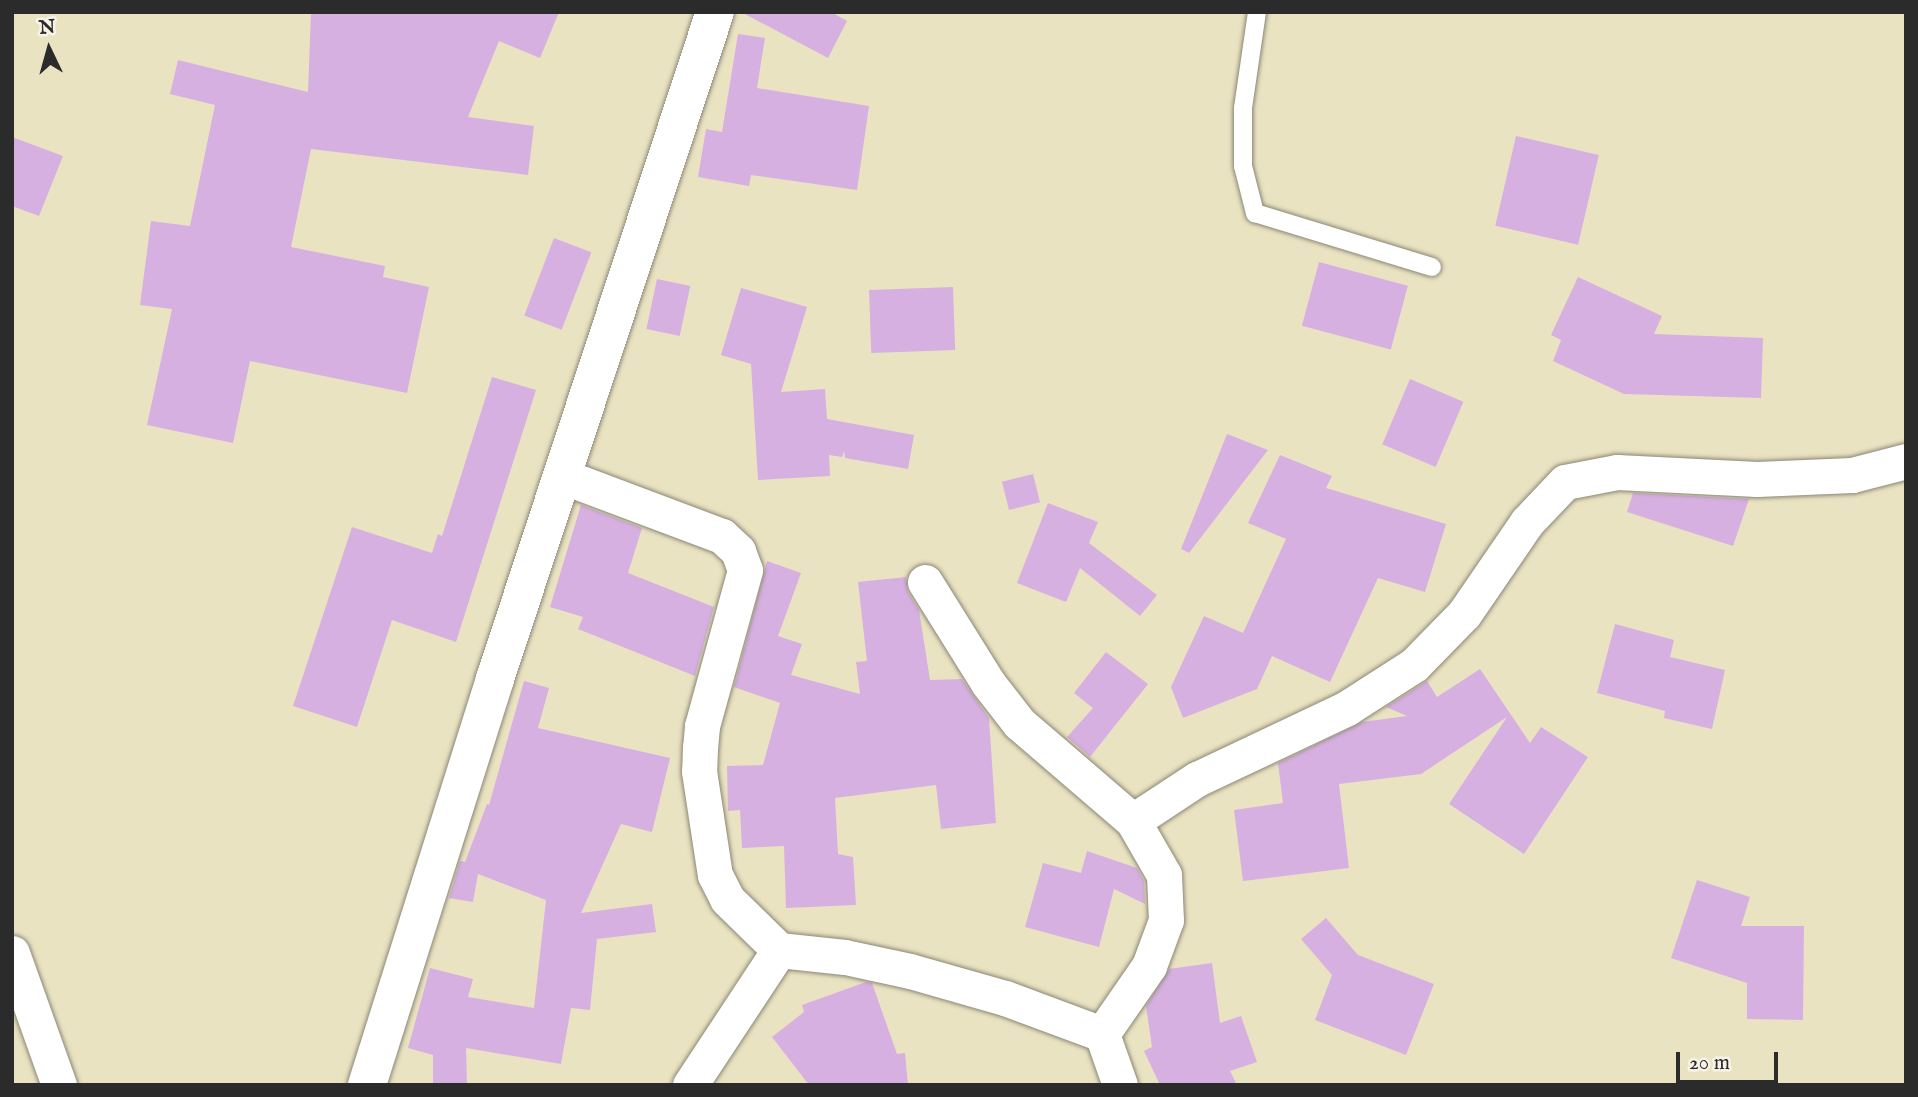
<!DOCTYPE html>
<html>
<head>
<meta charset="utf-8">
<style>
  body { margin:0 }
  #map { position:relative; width:1918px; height:1097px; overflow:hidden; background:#eae3c2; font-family:"IM FELL English",serif }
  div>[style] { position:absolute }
  .building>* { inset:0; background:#d7b0e2; transform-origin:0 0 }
  .roads { filter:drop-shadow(0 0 2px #8a8776) drop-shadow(0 0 2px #8a8776) }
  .lane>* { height:18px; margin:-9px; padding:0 9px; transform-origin:9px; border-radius:9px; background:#fff }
  .street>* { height:35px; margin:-17.5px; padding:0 17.5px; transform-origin:17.5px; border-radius:17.5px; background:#fff }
  .secondary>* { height:38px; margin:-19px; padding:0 19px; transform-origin:19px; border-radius:19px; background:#fff }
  span { translate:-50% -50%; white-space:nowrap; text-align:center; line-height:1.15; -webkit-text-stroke:7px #f7f3e8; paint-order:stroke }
  .frame { position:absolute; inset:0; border:14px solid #2b2b2b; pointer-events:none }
  .north { position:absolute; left:14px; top:14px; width:70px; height:70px; -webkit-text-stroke:5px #f7f3e8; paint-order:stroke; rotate:355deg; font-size:19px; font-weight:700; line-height:28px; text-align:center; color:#2b2b2b }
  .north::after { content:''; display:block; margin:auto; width:24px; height:32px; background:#2b2b2b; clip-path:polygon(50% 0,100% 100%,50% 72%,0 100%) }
  .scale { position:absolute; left:1676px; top:1052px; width:102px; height:32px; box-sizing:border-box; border:4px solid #2b2b2b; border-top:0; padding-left:9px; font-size:21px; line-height:24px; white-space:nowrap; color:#2b2b2b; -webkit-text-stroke:5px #f7f3e8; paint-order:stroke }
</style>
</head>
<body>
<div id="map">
  <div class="building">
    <div style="clip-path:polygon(311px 12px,559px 12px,540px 58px,499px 41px,468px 117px,534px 126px,528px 175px,311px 149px,291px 247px,385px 266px,383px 277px,429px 287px,407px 393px,250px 361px,233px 443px,147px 425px,172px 309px,140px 305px,151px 221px,190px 226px,215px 105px,170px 94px,178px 60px,308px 92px)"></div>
    <div style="clip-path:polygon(741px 12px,831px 12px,847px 21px,828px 58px)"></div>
    <div style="clip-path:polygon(738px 34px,765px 38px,757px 88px,869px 106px,857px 190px,751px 175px,749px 186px,698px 177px,706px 129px,722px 132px)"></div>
    <div style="left:1516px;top:136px;width:85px;height:92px;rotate:13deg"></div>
    <div style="clip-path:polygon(12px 137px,63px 156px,39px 216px,12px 206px)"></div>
    <div style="left:554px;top:238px;width:40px;height:83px;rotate:21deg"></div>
    <div style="left:1319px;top:262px;width:92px;height:66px;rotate:15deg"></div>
    <div style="clip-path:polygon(1578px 277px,1662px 316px,1654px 334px,1763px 338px,1761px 398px,1624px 394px,1553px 361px,1561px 340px,1551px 335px)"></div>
    <div style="left:657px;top:279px;width:34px;height:51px;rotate:12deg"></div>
    <div style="left:953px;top:287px;width:63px;height:84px;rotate:88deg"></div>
    <div style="clip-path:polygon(741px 288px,807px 307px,781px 392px,825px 389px,827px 419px,914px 435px,908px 469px,845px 458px,844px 451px,842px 457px,829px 455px,830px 476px,758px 480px,751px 364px,721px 355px)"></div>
    <div style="clip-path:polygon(492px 377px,536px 390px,456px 642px,392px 620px,357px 727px,293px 706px,352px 527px,432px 553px,438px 534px,442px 536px)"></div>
    <div style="left:1410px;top:379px;width:58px;height:71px;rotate:23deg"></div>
    <div style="clip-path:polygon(1227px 434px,1268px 450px,1189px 553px,1181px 549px)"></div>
    <div style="clip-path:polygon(1280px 455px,1332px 476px,1326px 488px,1446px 524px,1425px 592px,1378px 578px,1330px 682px,1272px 656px,1257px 689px,1183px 718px,1171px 687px,1204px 616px,1243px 633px,1286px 539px,1248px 523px)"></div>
    <div style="left:1033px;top:474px;width:29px;height:32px;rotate:76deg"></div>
    <div style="clip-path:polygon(1633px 493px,1749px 499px,1733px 546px,1627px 512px)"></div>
    <div style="clip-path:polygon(1048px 503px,1098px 522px,1089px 543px,1157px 595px,1140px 616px,1080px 568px,1066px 602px,1017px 583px)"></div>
    <div style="clip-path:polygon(581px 505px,642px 528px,628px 573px,714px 607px,695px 676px,578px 629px,583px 617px,550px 607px)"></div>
    <div style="clip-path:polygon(767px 561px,801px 573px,778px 636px,802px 644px,791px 675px,860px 694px,856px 662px,867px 661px,858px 582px,906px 577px,908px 592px,919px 610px,930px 680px,962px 679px,989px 718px,996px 823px,941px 829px,936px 785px,835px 798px,838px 854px,853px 857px,856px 905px,786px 908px,784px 846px,742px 848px,740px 810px,728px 811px,727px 766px,763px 765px,780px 703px,734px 687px)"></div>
    <div style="clip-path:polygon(1615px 624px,1674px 640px,1670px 657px,1725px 670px,1712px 729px,1664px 718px,1665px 711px,1597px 693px)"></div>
    <div style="clip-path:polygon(1106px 652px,1148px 684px,1090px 757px,1067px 737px,1093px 708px,1074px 693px)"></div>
    <div style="clip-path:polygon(1480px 669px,1530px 743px,1541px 727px,1588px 757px,1524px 854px,1449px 804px,1507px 717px,1421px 774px,1339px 784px,1349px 868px,1243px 881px,1234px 810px,1283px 803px,1278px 763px,1362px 722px,1407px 716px,1386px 707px,1427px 681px,1437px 697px)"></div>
    <div style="clip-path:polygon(524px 681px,549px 688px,538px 728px,670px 758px,652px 832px,621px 824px,581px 913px,652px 904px,656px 932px,597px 939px,590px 1010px,571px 1008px,561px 1064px,466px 1048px,467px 1085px,433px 1085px,433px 1055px,408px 1048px,430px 968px,473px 979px,468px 997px,534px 1008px,546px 900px,478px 874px,473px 902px,449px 898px,460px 861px,465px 862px,487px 804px,489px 805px)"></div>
    <div style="clip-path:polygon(1087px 851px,1137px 868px,1144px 881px,1145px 904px,1114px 889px,1099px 947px,1025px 927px,1043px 863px,1081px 873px)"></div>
    <div style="clip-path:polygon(1697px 880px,1750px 897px,1741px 926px,1804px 926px,1803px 1020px,1747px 1019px,1747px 983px,1671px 958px)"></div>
    <div style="clip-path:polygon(1326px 918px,1358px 955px,1434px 984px,1406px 1055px,1315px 1020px,1332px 975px,1301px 939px)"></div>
    <div style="clip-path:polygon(1212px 963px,1220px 1023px,1241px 1016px,1257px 1062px,1230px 1071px,1237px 1085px,1160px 1085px,1144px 1051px,1152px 1047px,1146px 1006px,1169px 969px)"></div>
    <div style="clip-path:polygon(866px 982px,872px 983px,897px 1054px,905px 1053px,908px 1085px,809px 1085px,772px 1037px,804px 1012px,802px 1005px)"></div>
  </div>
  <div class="roads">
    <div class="lane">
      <div style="left:1257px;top:12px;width:97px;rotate:98.3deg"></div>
      <div style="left:1243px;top:108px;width:58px;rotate:90deg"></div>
      <div style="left:1243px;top:166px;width:49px;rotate:75.7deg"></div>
      <div style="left:1255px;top:213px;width:185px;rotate:17deg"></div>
    </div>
    <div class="street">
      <div style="left:562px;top:476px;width:171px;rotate:20.6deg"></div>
      <div style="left:722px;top:536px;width:22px;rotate:43deg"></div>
      <div style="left:738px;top:551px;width:20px;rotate:70deg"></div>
      <div style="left:745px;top:570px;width:162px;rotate:105.4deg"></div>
      <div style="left:702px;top:726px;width:21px;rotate:95deg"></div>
      <div style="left:700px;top:747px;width:24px;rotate:92deg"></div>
      <div style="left:699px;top:771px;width:105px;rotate:81.3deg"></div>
      <div style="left:715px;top:875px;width:27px;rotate:63deg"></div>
      <div style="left:727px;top:899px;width:73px;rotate:44.4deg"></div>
      <div style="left:779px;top:950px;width:66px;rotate:6.1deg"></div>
      <div style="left:845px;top:957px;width:66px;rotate:12.2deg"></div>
      <div style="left:910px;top:971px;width:99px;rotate:15.9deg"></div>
      <div style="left:1005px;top:998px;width:103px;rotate:20.4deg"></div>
      <div style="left:1102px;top:1034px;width:54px;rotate:70.6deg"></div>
      <div style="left:925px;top:582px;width:119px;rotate:58deg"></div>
      <div style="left:988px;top:683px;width:51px;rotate:52.2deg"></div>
      <div style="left:1019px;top:723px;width:150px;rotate:40.7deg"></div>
      <div style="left:1133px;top:821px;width:62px;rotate:60.1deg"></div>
      <div style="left:1164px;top:875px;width:45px;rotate:87.5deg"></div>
      <div style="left:1166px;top:920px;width:49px;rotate:110.3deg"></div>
      <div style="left:1149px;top:966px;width:83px;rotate:124.7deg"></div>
      <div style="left:1133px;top:821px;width:77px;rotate:-33.3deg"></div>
      <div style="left:1197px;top:779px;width:166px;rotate:-25.3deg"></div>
      <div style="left:1347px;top:708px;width:80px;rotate:-32.7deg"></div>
      <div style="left:1414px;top:665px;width:71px;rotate:-45.6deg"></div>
      <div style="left:1464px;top:614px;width:112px;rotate:-55.6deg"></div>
      <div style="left:1527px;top:522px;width:55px;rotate:-46.5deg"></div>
      <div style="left:1565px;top:482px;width:53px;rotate:-10.9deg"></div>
      <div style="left:1617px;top:472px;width:140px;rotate:2.9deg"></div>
      <div style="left:1757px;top:479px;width:95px;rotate:-2.4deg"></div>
      <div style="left:1852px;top:475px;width:56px;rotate:-14.5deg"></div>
      <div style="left:12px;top:953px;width:140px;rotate:70.4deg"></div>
      <div style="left:690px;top:1085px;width:162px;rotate:-56.6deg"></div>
    </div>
    <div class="secondary">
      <div style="left:367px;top:1085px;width:426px;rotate:-72.5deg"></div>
      <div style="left:495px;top:679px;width:702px;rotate:-71.75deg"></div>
    </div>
  </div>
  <div class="frame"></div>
  <div class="north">N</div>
  <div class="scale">20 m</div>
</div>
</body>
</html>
